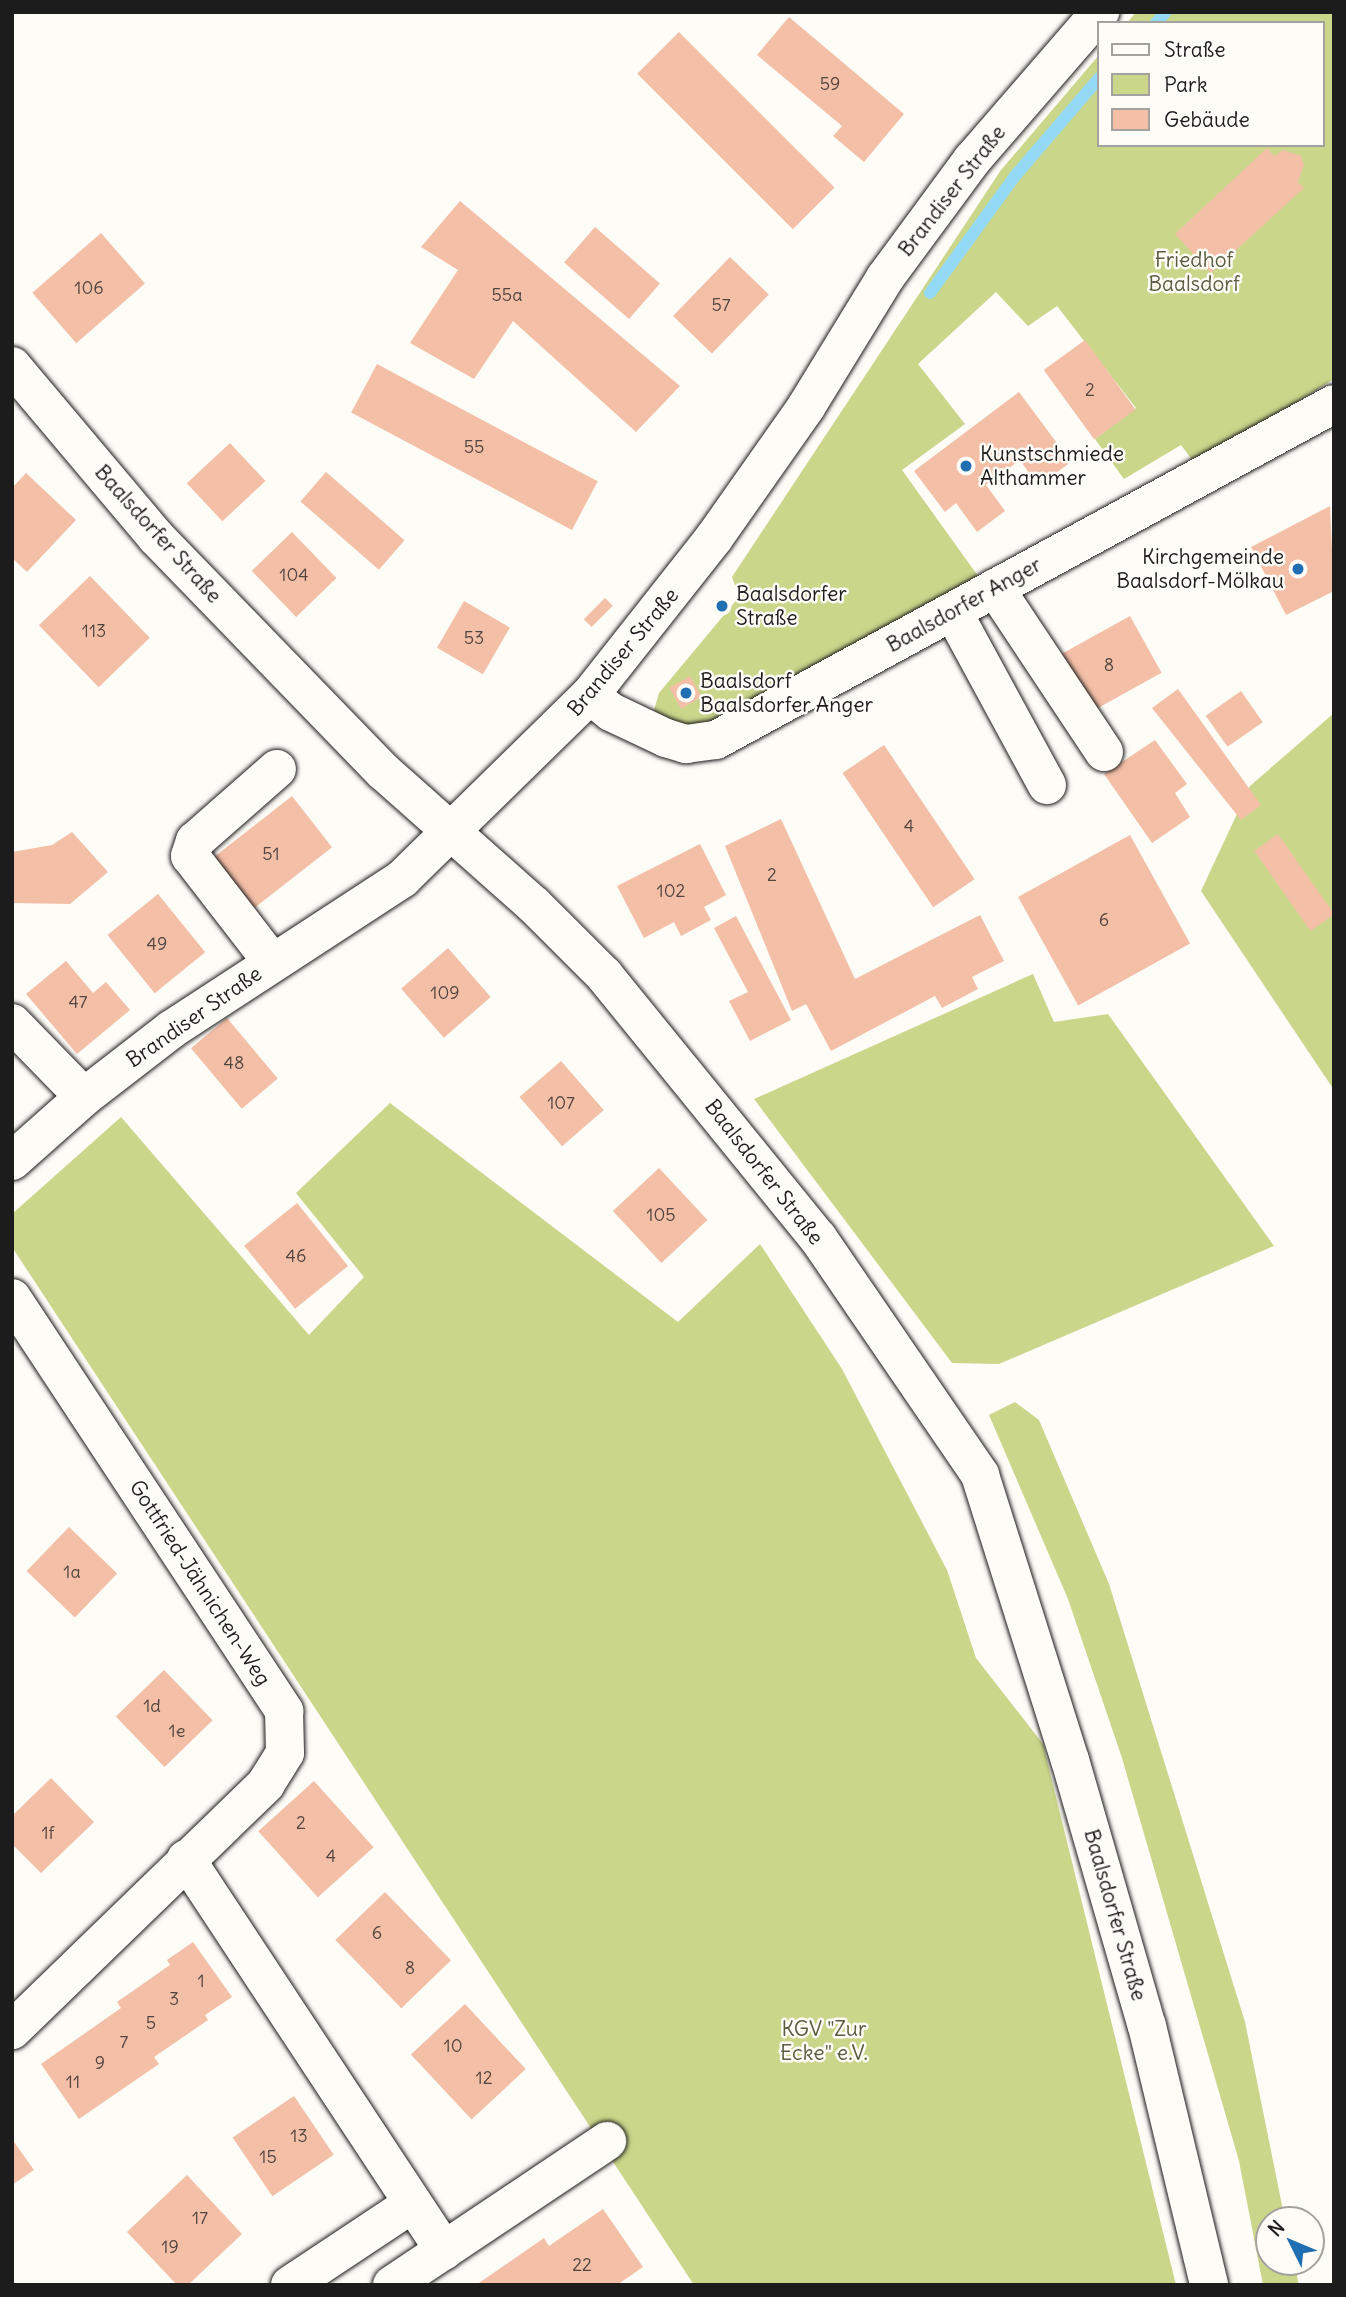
<!DOCTYPE html>
<html>
<head>
<meta charset="utf-8">
<style>
  body { margin:0 }
  #map { position:relative; width:1346px; height:2297px; overflow:hidden; background:#fdfcf7; font-family:Delius,sans-serif }
  div>[style] { position:absolute }
  .green>* { inset:0; background:#cad68a }
  .stream>* { height:12px; margin:-6px; padding:0 6px; transform-origin:6px; border-radius:6px; background:#94daf6 }
  .building>* { inset:0; background:#f4bfa7; transform-origin:0 0 }
  .roads { filter:drop-shadow(0 0 2px #1c1c1c) drop-shadow(0 0 2px #1c1c1c) }
  .minor>* { height:38px; margin:-19px; padding:0 19px; transform-origin:19px; border-radius:19px; background:#fdfcf7 }
  .major>* { height:38px; margin:-19px; padding:0 19px; transform-origin:19px; border-radius:19px; background:#fdfcf7 }
  .dots>* { width:19px; height:19px; translate:-50% -50%; box-sizing:border-box; border:4px solid #fdfcf7; border-radius:50% }
  span { translate:-50% -50%; white-space:nowrap; text-align:center; line-height:1.15; -webkit-text-stroke:5px #fdfcf7; paint-order:stroke }
  .number-label { font-size:18px; color:#52453f }
  .number-label span { -webkit-text-stroke-width:0 }
  .street-label { font-size:21px; color:#1c1c1c }
  .park-label { font-size:21px; color:#595d42 }
  .poi-label { font-size:21px; color:#1c1c1c }
  .left { translate:0 -50%; text-align:left }
  .right { translate:-100% -50%; text-align:right }
  .frame { position:absolute; inset:0; border:14px solid #1c1c1c; pointer-events:none }
  .legend { position:absolute; left:1097px; top:21px; width:228px; height:126px; box-sizing:border-box; background:#fdfcf7; border:2px solid #a3a29f; margin:0; padding:9px 12px; list-style:none; font-size:21px; color:#1c1c1c }
  .legend li { display:flex; align-items:center; gap:14px; height:35px }
  .legend b { width:35px; border:2px solid #a3a29f }
  .north { position:absolute; left:1255px; top:2206px; width:70px; height:70px; box-sizing:border-box; background:#fdfcf7; border:2px solid #a3a29f; border-radius:50%; rotate:313deg; font-size:19px; font-weight:700; line-height:28px; text-align:center; color:#1c1c1c }
  .north::after { content:''; display:block; margin:auto; width:24px; height:32px; background:#1f6fb2; clip-path:polygon(50% 0,100% 100%,50% 72%,0 100%) }
</style>
</head>
<body>
<div id="map">
  <div class="green">
    <div style="clip-path:polygon(1136px 12px,1334px 12px,1334px 379px,1196px 465px,1181px 445px,1124px 479px,1095px 439px,1136px 408px,1057px 306px,1028px 326px,996px 292px,918px 364px,965px 424px,902px 470px,978px 576px,706px 726px,676px 729px,654px 710px,659px 693px,739px 597px,732px 577px,1001px 170px,1099px 55px,1099px 145px,1323px 145px,1323px 23px,1127px 23px)"></div>
    <div style="clip-path:polygon(1334px 713px,1334px 1090px,1201px 891px,1250px 786px)"></div>
    <div style="clip-path:polygon(1033px 974px,1054px 1022px,1108px 1014px,1274px 1246px,999px 1364px,952px 1363px,754px 1099px)"></div>
    <div style="clip-path:polygon(390px 1103px,678px 1322px,760px 1244px,842px 1369px,947px 1570px,976px 1658px,1043px 1744px,1176px 2285px,694px 2285px,12px 1247px,12px 1214px,121px 1117px,309px 1335px,364px 1277px,296px 1193px)"></div>
    <div style="clip-path:polygon(1015px 1402px,1039px 1420px,1109px 1584px,1245px 2022px,1285px 2220px,1269px 2220px,1269px 2262px,1294px 2262px,1299px 2285px,1263px 2285px,1239px 2161px,1122px 1758px,1068px 1599px,989px 1415px)"></div>
  </div>
  <div class="stream">
    <div style="left:1156px;top:23px;width:15px;rotate:-48deg"></div>
    <div style="left:930px;top:293px;width:145px;rotate:-54deg"></div>
    <div style="left:1015px;top:176px;width:129px;rotate:-49.4deg"></div>
  </div>
  <div class="building">
    <div style="clip-path:polygon(789px 17px,904px 114px,864px 162px,833px 136px,842px 126px,757px 55px)"></div>
    <div style="left:679px;top:32px;width:220px;height:59px;rotate:45deg"></div>
    <div style="clip-path:polygon(1267px 148px,1274px 156px,1283px 150px,1301px 156px,1304px 165px,1298px 182px,1304px 188px,1211px 273px,1175px 234px)"></div>
    <div style="clip-path:polygon(460px 201px,680px 386px,636px 432px,513px 321px,474px 379px,410px 343px,458px 270px,421px 247px)"></div>
    <div style="left:595px;top:227px;width:86px;height:47px;rotate:41deg"></div>
    <div style="left:101px;top:233px;width:67px;height:91px;rotate:49deg"></div>
    <div style="left:730px;top:257px;width:54px;height:82px;rotate:44deg"></div>
    <div style="left:1085px;top:340px;width:86px;height:51px;rotate:54deg"></div>
    <div style="left:377px;top:364px;width:250px;height:55px;rotate:28deg"></div>
    <div style="clip-path:polygon(1019px 392px,1071px 462px,1038px 486px,1020px 460px,986px 485px,1005px 511px,977px 532px,956px 503px,945px 512px,914px 471px)"></div>
    <div style="left:230px;top:443px;width:52px;height:59px;rotate:47deg"></div>
    <div style="left:326px;top:472px;width:104px;height:39px;rotate:41deg"></div>
    <div style="clip-path:polygon(26px 473px,76px 520px,27px 572px,12px 558px,12px 488px)"></div>
    <div style="clip-path:polygon(1330px 506px,1334px 591px,1286px 615px,1251px 547px)"></div>
    <div style="left:292px;top:532px;width:64px;height:56px;rotate:46deg"></div>
    <div style="left:90px;top:576px;width:86px;height:71px;rotate:46deg"></div>
    <div style="left:605px;top:598px;width:11px;height:30px;rotate:45deg"></div>
    <div style="left:464px;top:601px;width:53px;height:54px;rotate:30deg"></div>
    <div style="left:1130px;top:616px;width:65px;height:83px;rotate:61deg"></div>
    <div style="left:690px;top:676px;width:24px;height:24px;rotate:60deg"></div>
    <div style="clip-path:polygon(1178px 689px,1261px 805px,1241px 820px,1152px 708px)"></div>
    <div style="left:1241px;top:691px;width:38px;height:43px;rotate:55deg"></div>
    <div style="clip-path:polygon(1155px 740px,1187px 784px,1175px 793px,1190px 817px,1152px 843px,1104px 774px)"></div>
    <div style="left:884px;top:745px;width:162px;height:50px;rotate:56deg"></div>
    <div style="left:292px;top:796px;width:65px;height:105px;rotate:52deg"></div>
    <div style="clip-path:polygon(781px 819px,855px 979px,980px 915px,1004px 961px,972px 977px,978px 989px,942px 1008px,935px 996px,831px 1051px,806px 1004px,792px 1011px,725px 846px)"></div>
    <div style="clip-path:polygon(72px 832px,108px 872px,70px 904px,12px 903px,12px 852px,52px 845px)"></div>
    <div style="left:1278px;top:834px;width:98px;height:29px;rotate:55deg"></div>
    <div style="left:1130px;top:835px;width:124px;height:128px;rotate:61deg"></div>
    <div style="clip-path:polygon(700px 844px,726px 895px,704px 907px,711px 920px,681px 936px,674px 922px,644px 938px,617px 886px)"></div>
    <div style="left:158px;top:894px;width:75px;height:65px;rotate:51deg"></div>
    <div style="clip-path:polygon(736px 916px,791px 1020px,750px 1041px,729px 1001px,748px 992px,714px 928px)"></div>
    <div style="left:448px;top:948px;width:65px;height:62px;rotate:49deg"></div>
    <div style="clip-path:polygon(66px 961px,93px 993px,106px 982px,130px 1010px,77px 1054px,26px 994px)"></div>
    <div style="left:227px;top:1018px;width:79px;height:47px;rotate:50deg"></div>
    <div style="left:561px;top:1061px;width:65px;height:55px;rotate:49deg"></div>
    <div style="left:659px;top:1168px;width:71px;height:63px;rotate:47deg"></div>
    <div style="left:297px;top:1203px;width:81px;height:68px;rotate:51deg"></div>
    <div style="left:69px;top:1527px;width:67px;height:61px;rotate:44deg"></div>
    <div style="left:164px;top:1670px;width:70px;height:67px;rotate:46deg"></div>
    <div style="clip-path:polygon(51px 1778px,94px 1822px,41px 1873px,12px 1844px,12px 1816px)"></div>
    <div style="left:314px;top:1781px;width:89px;height:75px;rotate:48deg"></div>
    <div style="left:385px;top:1892px;width:95px;height:69px;rotate:46deg"></div>
    <div style="clip-path:polygon(193px 1942px,232px 1997px,205px 2015px,208px 2020px,154px 2057px,159px 2064px,79px 2119px,41px 2064px,121px 2008px,117px 2002px,170px 1965px,167px 1960px)"></div>
    <div style="left:465px;top:2004px;width:89px;height:74px;rotate:47deg"></div>
    <div style="left:294px;top:2096px;width:71px;height:74px;rotate:56deg"></div>
    <div style="clip-path:polygon(12px 2139px,34px 2170px,12px 2185px)"></div>
    <div style="clip-path:polygon(187px 2175px,242px 2234px,188px 2285px,177px 2285px,127px 2232px)"></div>
    <div style="clip-path:polygon(603px 2209px,643px 2267px,617px 2285px,476px 2285px,544px 2238px,549px 2246px)"></div>
  </div>
  <div class="roads">
    <div class="minor">
      <div style="left:995px;top:588px;width:197px;rotate:56.4deg"></div>
      <div style="left:953px;top:612px;width:197px;rotate:61.5deg"></div>
      <div style="left:590px;top:695px;width:27px;rotate:39deg"></div>
      <div style="left:611px;top:712px;width:61px;rotate:25.3deg"></div>
      <div style="left:666px;top:738px;width:21px;rotate:17deg"></div>
      <div style="left:686px;top:744px;width:30px;rotate:-8deg"></div>
      <div style="left:716px;top:740px;width:703px;rotate:-28.53deg"></div>
      <div style="left:272px;top:962px;width:134px;rotate:-127.7deg"></div>
      <div style="left:190px;top:856px;width:16px;rotate:-72deg"></div>
      <div style="left:195px;top:841px;width:109px;rotate:-41.3deg"></div>
      <div style="left:12px;top:1023px;width:103px;rotate:45.8deg"></div>
      <div style="left:12px;top:1161px;width:96px;rotate:-41.6deg"></div>
      <div style="left:84px;top:1097px;width:111px;rotate:-37.7deg"></div>
      <div style="left:172px;top:1029px;width:275px;rotate:-33.1deg"></div>
      <div style="left:402px;top:879px;width:263px;rotate:-44.4deg"></div>
      <div style="left:590px;top:695px;width:200px;rotate:-51.7deg"></div>
      <div style="left:714px;top:538px;width:160px;rotate:-54.9deg"></div>
      <div style="left:806px;top:407px;width:151px;rotate:-58.5deg"></div>
      <div style="left:885px;top:278px;width:147px;rotate:-53.6deg"></div>
      <div style="left:972px;top:160px;width:196px;rotate:-49.1deg"></div>
      <div style="left:12px;top:1298px;width:495px;rotate:56.6deg"></div>
      <div style="left:284px;top:1711px;width:42px;rotate:88.6deg"></div>
      <div style="left:285px;top:1753px;width:36px;rotate:122deg"></div>
      <div style="left:266px;top:1784px;width:354px;rotate:135.9deg"></div>
      <div style="left:186px;top:1859px;width:469px;rotate:56.6deg"></div>
      <div style="left:290px;top:2285px;width:146px;rotate:-33.6deg"></div>
      <div style="left:392px;top:2285px;width:259px;rotate:-33.8deg"></div>
    </div>
    <div class="major">
      <div style="left:12px;top:366px;width:224px;rotate:49.9deg"></div>
      <div style="left:156px;top:537px;width:327px;rotate:45.9deg"></div>
      <div style="left:384px;top:772px;width:200px;rotate:41.6deg"></div>
      <div style="left:534px;top:905px;width:99px;rotate:45deg"></div>
      <div style="left:604px;top:975px;width:339px;rotate:50.9deg"></div>
      <div style="left:818px;top:1238px;width:287px;rotate:55.6deg"></div>
      <div style="left:980px;top:1475px;width:299px;rotate:72.5deg"></div>
      <div style="left:1070px;top:1760px;width:277px;rotate:73.9deg"></div>
      <div style="left:1147px;top:2026px;width:266px;rotate:76.5deg"></div>
    </div>
  </div>
  <div class="dots">
    <div style="left:966px;top:466px;background:#1f6fb2"></div>
    <div style="left:1298px;top:569px;background:#1f6fb2"></div>
    <div style="left:722px;top:606px;background:#1f6fb2"></div>
    <div style="left:686px;top:693px;background:#1f6fb2"></div>
  </div>
  <div class="number-label">
    <span style="left:830px;top:84px">59</span>
    <span style="left:89px;top:288px">106</span>
    <span style="left:507px;top:295px">55a</span>
    <span style="left:721px;top:305px">57</span>
    <span style="left:1090px;top:390px">2</span>
    <span style="left:474px;top:447px">55</span>
    <span style="left:294px;top:575px">104</span>
    <span style="left:94px;top:631px">113</span>
    <span style="left:474px;top:638px">53</span>
    <span style="left:1109px;top:665px">8</span>
    <span style="left:909px;top:826px">4</span>
    <span style="left:271px;top:854px">51</span>
    <span style="left:772px;top:875px">2</span>
    <span style="left:671px;top:891px">102</span>
    <span style="left:1104px;top:920px">6</span>
    <span style="left:157px;top:944px">49</span>
    <span style="left:445px;top:993px">109</span>
    <span style="left:78px;top:1002px">47</span>
    <span style="left:234px;top:1063px">48</span>
    <span style="left:561px;top:1103px">107</span>
    <span style="left:661px;top:1215px">105</span>
    <span style="left:296px;top:1256px">46</span>
    <span style="left:72px;top:1572px">1a</span>
    <span style="left:152px;top:1706px">1d</span>
    <span style="left:177px;top:1731px">1e</span>
    <span style="left:301px;top:1823px">2</span>
    <span style="left:48px;top:1833px">1f</span>
    <span style="left:331px;top:1856px">4</span>
    <span style="left:377px;top:1933px">6</span>
    <span style="left:410px;top:1968px">8</span>
    <span style="left:201px;top:1981px">1</span>
    <span style="left:174px;top:1999px">3</span>
    <span style="left:151px;top:2023px">5</span>
    <span style="left:124px;top:2042px">7</span>
    <span style="left:453px;top:2046px">10</span>
    <span style="left:100px;top:2063px">9</span>
    <span style="left:484px;top:2078px">12</span>
    <span style="left:73px;top:2082px">11</span>
    <span style="left:299px;top:2136px">13</span>
    <span style="left:268px;top:2157px">15</span>
    <span style="left:200px;top:2218px">17</span>
    <span style="left:170px;top:2247px">19</span>
    <span style="left:582px;top:2265px">22</span>
  </div>
  <div class="street-label">
    <span style="left:952px;top:191px;rotate:-52deg">Brandiser Straße</span>
    <span style="left:158px;top:534px;rotate:48deg">Baalsdorfer Straße</span>
    <span style="left:964px;top:605px;rotate:-29deg">Baalsdorfer Anger</span>
    <span style="left:623px;top:652px;rotate:-50deg">Brandiser Straße</span>
    <span style="left:194px;top:1017px;rotate:-35deg">Brandiser Straße</span>
    <span style="left:764px;top:1172px;rotate:52deg">Baalsdorfer Straße</span>
    <span style="left:200px;top:1583px;rotate:57deg">Gottfried-Jähnichen-Weg</span>
    <span style="left:1115px;top:1915px;rotate:74deg">Baalsdorfer Straße</span>
  </div>
  <div class="park-label">
    <span style="left:1194px;top:272px">Friedhof<br>Baalsdorf</span>
    <span style="left:824px;top:2041px">KGV "Zur<br>Ecke" e.V.</span>
  </div>
  <div class="poi-label">
    <span class="left" style="left:980px;top:466px">Kunstschmiede<br>Althammer</span>
    <span class="right" style="left:1284px;top:569px">Kirchgemeinde<br>Baalsdorf-Mölkau</span>
    <span class="left" style="left:736px;top:606px">Baalsdorfer<br>Straße</span>
    <span class="left" style="left:700px;top:693px">Baalsdorf<br>Baalsdorfer Anger</span>
  </div>
  <div class="frame"></div>
  <ul class="legend">
  <li><b style="height:9px;background:#fdfcf7"></b>Straße</li>
  <li><b style="height:19px;background:#cad68a"></b>Park</li>
  <li><b style="height:19px;background:#f4bfa7"></b>Gebäude</li>
  </ul>
  <div class="north">N</div>
</div>
</body>
</html>
